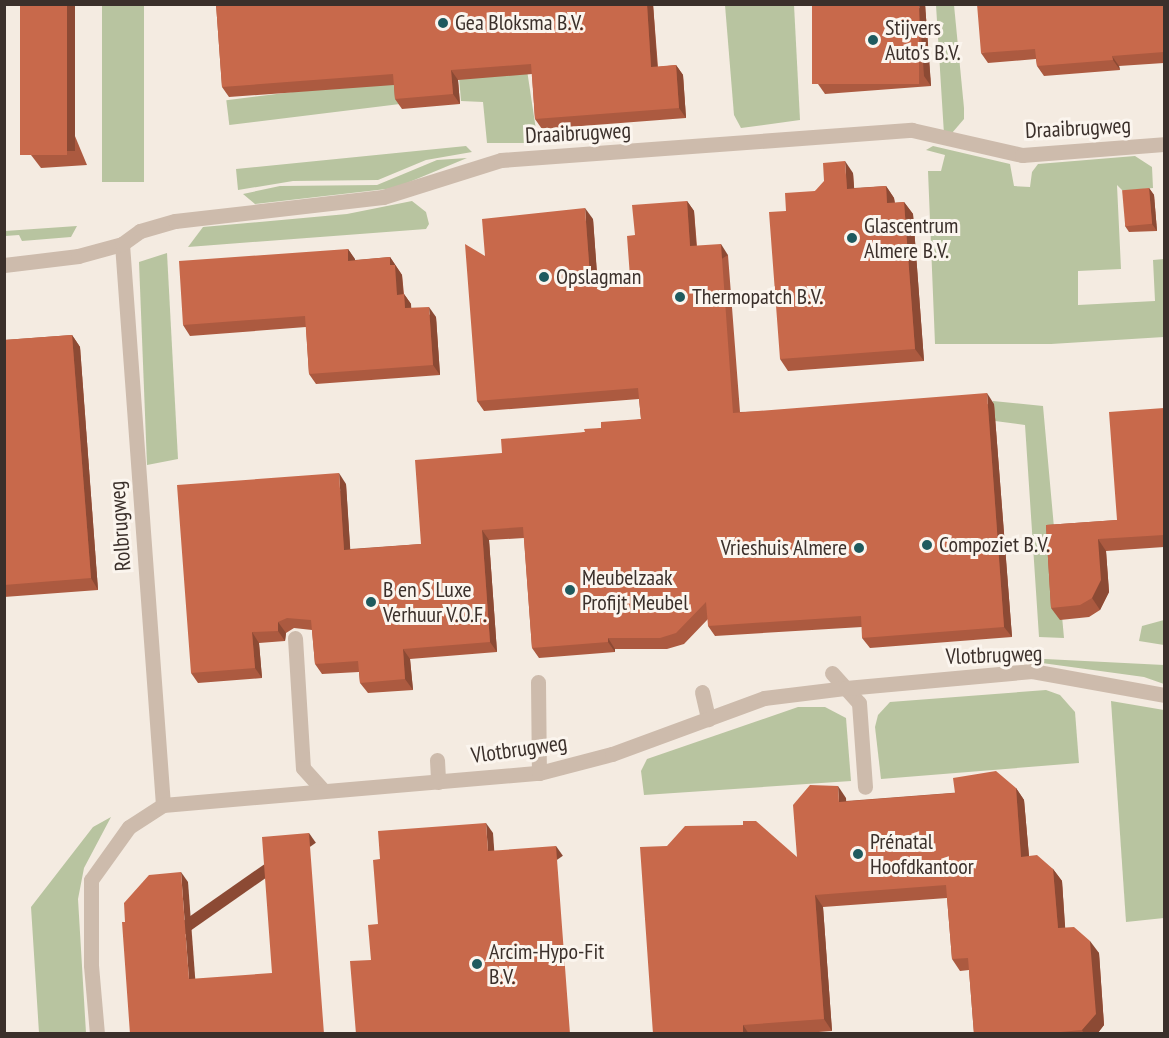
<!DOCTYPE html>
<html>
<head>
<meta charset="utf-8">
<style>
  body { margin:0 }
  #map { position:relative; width:1169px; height:1038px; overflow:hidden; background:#f4ebe1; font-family:"PT Sans Narrow",sans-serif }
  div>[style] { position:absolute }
  .green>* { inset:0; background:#b8c4a0; transform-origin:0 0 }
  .minor>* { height:15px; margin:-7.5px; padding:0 7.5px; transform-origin:7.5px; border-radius:7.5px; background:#cdbbac }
  .wall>* { inset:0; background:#ac5a40 }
  .shaded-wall>* { inset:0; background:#8c4a34; transform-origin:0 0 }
  .building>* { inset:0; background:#c8694b; transform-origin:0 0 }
  .dots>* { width:16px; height:16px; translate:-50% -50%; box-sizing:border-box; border:3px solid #fbf5ee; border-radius:50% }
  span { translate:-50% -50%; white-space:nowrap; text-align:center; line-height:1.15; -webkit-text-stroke:6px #fbf5ee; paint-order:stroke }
  .poi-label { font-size:22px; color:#3b302b }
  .left { translate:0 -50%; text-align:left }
  .right { translate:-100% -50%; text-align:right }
  .street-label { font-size:22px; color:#3b302b }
  .frame { position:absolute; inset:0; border:6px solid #3b302b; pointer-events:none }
</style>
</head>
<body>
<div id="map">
  <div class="green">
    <div style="left:102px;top:5px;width:42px;height:177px"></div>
    <div style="clip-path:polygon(725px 5px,794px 5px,800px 120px,741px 128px,734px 115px)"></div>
    <div style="clip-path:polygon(936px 5px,954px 5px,964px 108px,964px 119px,952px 133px,944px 134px)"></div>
    <div style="clip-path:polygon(527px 70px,538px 143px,487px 143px,483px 102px,461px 101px,459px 77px)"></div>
    <div style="left:399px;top:79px;width:25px;height:174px;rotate:83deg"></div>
    <div style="clip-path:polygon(466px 146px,472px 152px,426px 160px,378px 180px,293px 181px,238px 190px,236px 169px)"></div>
    <div style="clip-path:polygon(933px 146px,1010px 164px,1014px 186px,1030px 187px,1032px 172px,1038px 164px,1135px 156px,1152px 167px,1153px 188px,1123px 191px,1117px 185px,1121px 269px,1078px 271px,1078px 305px,1155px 301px,1153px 260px,1164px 259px,1164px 337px,1051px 344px,935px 344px,928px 171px,941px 171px,945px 155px,926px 150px)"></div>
    <div style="clip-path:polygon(467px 158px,395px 188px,255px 204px,243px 194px,280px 186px,377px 185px,437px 160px)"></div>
    <div style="clip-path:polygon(412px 201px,426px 212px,429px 224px,426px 229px,188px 247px,203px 227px,347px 214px)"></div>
    <div style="clip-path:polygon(77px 226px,71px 237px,22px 241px,19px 235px,5px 236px,5px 231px)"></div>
    <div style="clip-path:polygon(167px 253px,178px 459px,147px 465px,139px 262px)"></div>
    <div style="clip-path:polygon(993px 401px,1043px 406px,1064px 638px,1039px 637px,1025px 425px,995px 421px)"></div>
    <div style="clip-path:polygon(1164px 620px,1164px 645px,1139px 641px,1142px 626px)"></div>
    <div style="clip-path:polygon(1045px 659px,1164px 665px,1164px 684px,1144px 677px,1020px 660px)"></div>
    <div style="clip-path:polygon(1046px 690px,1060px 695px,1075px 712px,1079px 763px,881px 779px,875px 727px,878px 715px,890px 702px)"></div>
    <div style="clip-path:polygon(1111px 701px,1164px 710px,1164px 918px,1126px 922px)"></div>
    <div style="clip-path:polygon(798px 707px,825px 707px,846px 718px,851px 781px,644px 795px,641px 771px,647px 759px)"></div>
    <div style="clip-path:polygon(111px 817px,84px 868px,78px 899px,86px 1033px,39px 1033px,31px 907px,93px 827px)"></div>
  </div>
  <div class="minor">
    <div style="left:122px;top:244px;width:562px;rotate:85.82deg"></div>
    <div style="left:4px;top:265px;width:75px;rotate:-6.9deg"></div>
    <div style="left:78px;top:256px;width:46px;rotate:-15.3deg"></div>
    <div style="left:122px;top:244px;width:22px;rotate:-36deg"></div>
    <div style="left:140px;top:231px;width:36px;rotate:-16deg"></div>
    <div style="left:175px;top:221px;width:209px;rotate:-6.6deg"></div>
    <div style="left:383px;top:197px;width:124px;rotate:-17.4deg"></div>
    <div style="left:501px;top:160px;width:412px;rotate:-4.2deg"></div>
    <div style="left:912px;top:130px;width:113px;rotate:12.8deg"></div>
    <div style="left:1022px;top:155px;width:142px;rotate:-4.4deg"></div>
    <div style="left:295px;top:638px;width:130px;rotate:86.5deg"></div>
    <div style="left:303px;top:768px;width:31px;rotate:48deg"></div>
    <div style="left:832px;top:673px;width:40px;rotate:48deg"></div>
    <div style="left:859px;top:703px;width:84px;rotate:85.9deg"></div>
    <div style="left:538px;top:682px;width:91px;rotate:89.4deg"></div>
    <div style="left:702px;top:692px;width:28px;rotate:77deg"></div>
    <div style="left:437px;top:760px;width:22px;rotate:87deg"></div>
    <div style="left:97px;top:1034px;width:69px;rotate:-95deg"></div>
    <div style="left:91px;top:965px;width:85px;rotate:-90deg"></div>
    <div style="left:91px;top:880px;width:65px;rotate:-54.4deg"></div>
    <div style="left:129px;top:827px;width:40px;rotate:-32.9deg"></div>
    <div style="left:163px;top:805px;width:377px;rotate:-4.9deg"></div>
    <div style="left:539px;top:773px;width:75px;rotate:-14.6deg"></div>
    <div style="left:612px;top:754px;width:162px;rotate:-20.2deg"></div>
    <div style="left:764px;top:698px;width:83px;rotate:-7deg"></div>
    <div style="left:846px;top:688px;width:187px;rotate:-5.2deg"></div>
    <div style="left:1032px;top:671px;width:134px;rotate:10.3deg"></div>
  </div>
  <div class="wall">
    <div style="clip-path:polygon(20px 4px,87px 165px,41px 168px,31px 155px)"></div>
    <div style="clip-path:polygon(216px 4px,653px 4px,658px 67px,676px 65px,683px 75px,686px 118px,542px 129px,535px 119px,532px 74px,458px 80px,460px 104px,402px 109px,395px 99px,394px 85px,229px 97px,222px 87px)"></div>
    <div style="clip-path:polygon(925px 4px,931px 86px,825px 94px,818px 84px)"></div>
    <div style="clip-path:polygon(1164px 4px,1164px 63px,1119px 66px,1120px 70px,1044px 76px,1037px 66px,1036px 59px,988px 63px,981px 53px)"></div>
    <div style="clip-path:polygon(853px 173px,854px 188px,886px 186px,894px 198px,895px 203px,904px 202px,913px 214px,924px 361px,788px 371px,780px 359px,786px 211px,815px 191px)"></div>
    <div style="clip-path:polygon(1149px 188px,1154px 195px,1157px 231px,1129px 232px,1125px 226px)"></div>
    <div style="clip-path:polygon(687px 201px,694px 211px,697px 246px,728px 255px,740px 412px,994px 404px,1012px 637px,870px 648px,862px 638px,862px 627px,715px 636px,708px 626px,708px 619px,684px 644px,667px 649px,615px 649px,615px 652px,539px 658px,532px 648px,524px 538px,489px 540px,497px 652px,410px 659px,413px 690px,368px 693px,360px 683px,359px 672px,322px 674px,315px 664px,312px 630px,294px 628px,286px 633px,285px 641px,259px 643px,262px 678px,198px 683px,191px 673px,346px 484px,350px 549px,421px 544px,502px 453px,601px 428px,641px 419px,639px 399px,484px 411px,477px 401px,485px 256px,593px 219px,597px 276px,630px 277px,635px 235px)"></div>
    <div style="clip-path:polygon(348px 249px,355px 260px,390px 257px,402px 275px,404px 294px,411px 304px,411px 308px,436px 317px,440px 375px,316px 384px,309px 374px,306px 327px,190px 336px,183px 325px)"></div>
    <div style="clip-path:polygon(72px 335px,80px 347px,98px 590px,4px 597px,4px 340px)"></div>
    <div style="clip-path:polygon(1164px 408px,1164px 547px,1106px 551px,1109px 592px,1100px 610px,1089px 617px,1060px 620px,1051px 608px,1046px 525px,1117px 520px)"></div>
    <div style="clip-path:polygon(1016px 788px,1024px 800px,1029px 856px,1053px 869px,1062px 881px,1065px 928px,1099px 953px,1104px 1025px,1097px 1034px,974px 1034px,969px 970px,960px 971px,952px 959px,947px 898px,823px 907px,832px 1031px,792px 1034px,653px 1034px,846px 798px,846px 801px)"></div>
  </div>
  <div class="shaded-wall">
    <div style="left:67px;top:4px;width:8px;height:147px"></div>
    <div style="clip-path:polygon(647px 4px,653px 4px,658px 77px,651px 67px)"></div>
    <div style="clip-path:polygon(919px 4px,925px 4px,931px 86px,924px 76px)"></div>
    <div style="clip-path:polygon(1112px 56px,1119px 66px,1120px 70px,1113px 60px)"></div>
    <div style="clip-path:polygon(676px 65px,683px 75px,686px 118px,679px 108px)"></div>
    <div style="clip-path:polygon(451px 70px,458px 80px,460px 104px,453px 94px)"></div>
    <div style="clip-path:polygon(845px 161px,853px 173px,855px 200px,847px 189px)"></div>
    <div style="clip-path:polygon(886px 186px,894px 198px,896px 215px,887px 203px)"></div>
    <div style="clip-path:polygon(1149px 188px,1154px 195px,1157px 231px,1152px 224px)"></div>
    <div style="clip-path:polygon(687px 201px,694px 211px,697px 257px,690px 246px)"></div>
    <div style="clip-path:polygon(904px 202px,913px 214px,924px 361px,915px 349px)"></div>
    <div style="clip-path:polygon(585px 208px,593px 219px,598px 286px,590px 276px)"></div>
    <div style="left:721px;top:244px;width:13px;height:169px;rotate:58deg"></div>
    <div style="clip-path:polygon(348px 249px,355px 259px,356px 271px,348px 261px)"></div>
    <div style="clip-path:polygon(390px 257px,402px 275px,404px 305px,397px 295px,390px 265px)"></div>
    <div style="clip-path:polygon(404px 294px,411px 304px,412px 319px,405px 308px)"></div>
    <div style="clip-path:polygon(429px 307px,436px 317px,440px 375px,433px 365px)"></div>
    <div style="clip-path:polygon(72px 335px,80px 347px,98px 590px,91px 578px)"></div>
    <div style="clip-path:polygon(987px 393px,994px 404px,1012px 637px,1004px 627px)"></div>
    <div style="clip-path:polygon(339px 473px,346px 484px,351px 560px,344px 550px)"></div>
    <div style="clip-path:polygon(482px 530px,489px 540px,497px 652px,490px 642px)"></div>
    <div style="clip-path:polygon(1098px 539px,1106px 551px,1109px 592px,1100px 610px,1092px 598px)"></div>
    <div style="clip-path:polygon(278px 622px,286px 633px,285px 641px,278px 631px)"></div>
    <div style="clip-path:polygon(252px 632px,259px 643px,262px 678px,255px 668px)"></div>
    <div style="clip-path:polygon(608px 638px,615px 649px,615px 652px,608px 642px)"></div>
    <div style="clip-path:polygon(403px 649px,410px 659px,413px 690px,405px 679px)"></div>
    <div style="clip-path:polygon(838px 786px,846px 798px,847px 813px,839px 802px)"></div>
    <div style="clip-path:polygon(1016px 788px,1024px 800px,1030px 868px,1021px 857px)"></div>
    <div style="clip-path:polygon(486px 823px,493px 833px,495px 861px,488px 851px)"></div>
    <div style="left:309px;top:833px;width:12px;height:202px;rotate:55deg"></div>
    <div style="left:556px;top:846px;width:12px;height:189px;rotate:55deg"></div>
    <div style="clip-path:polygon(1053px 869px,1062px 881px,1066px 940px,1058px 928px)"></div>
    <div style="clip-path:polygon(181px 872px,188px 882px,196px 989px,189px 979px)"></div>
    <div style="clip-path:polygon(815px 895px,823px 907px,832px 1031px,824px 1019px)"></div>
    <div style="clip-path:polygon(1090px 941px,1099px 953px,1104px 1025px,1097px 1034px,1084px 1034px,1082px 1030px)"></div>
    <div style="clip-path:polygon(743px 1025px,749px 1034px,743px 1034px)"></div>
  </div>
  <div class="building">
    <div style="left:20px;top:4px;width:47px;height:151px"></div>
    <div style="clip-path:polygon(216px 4px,647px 4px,651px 67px,676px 65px,679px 108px,535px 119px,531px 64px,451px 70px,453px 94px,395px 99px,393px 74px,222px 87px)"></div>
    <div style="left:812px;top:4px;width:107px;height:80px"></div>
    <div style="clip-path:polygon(977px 4px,1164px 4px,1164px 52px,1112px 56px,1113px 60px,1037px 66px,1035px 49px,981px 53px)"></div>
    <div style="clip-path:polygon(845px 161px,847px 189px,886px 186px,887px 203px,904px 202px,915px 349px,780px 359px,769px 212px,786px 211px,785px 193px,815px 191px,824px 181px,823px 163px)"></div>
    <div style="left:1149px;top:188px;width:36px;height:27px;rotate:85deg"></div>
    <div style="clip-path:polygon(687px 201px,690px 246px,721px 244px,733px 413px,987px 393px,1004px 627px,862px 638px,861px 616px,708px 626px,706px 602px,676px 633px,660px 638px,608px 638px,608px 642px,532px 648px,523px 527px,482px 530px,490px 642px,403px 649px,405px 679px,360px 683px,358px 661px,315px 664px,311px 620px,287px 618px,278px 622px,278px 631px,252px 632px,255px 668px,191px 673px,177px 485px,339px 473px,344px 550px,421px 544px,415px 460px,502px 453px,501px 439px,585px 432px,584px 429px,601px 428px,601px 422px,641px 419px,638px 388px,477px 401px,465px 244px,485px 256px,482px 219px,585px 208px,590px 276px,630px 277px,627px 236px,635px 235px,632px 205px)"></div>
    <div style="clip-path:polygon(348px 249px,348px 261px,390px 257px,390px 265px,395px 265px,397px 295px,404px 294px,405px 308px,429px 307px,433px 365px,309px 374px,305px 316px,183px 325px,179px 261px)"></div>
    <div style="clip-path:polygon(72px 335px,91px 578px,4px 585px,4px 340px)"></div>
    <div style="clip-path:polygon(1164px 408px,1164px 535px,1098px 539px,1101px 580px,1092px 598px,1080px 605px,1051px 608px,1046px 525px,1117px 520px,1109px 412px)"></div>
    <div style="clip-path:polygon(996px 771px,1016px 788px,1021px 857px,1037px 855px,1053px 869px,1058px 928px,1074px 927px,1090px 941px,1096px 1014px,1082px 1030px,1039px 1034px,974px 1034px,968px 958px,952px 959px,946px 885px,815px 895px,824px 1019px,743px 1025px,743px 1034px,653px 1034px,640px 847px,667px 846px,685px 826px,743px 825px,743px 821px,756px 821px,797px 857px,793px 805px,810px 785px,838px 786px,839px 802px,955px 793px,953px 778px)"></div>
    <div style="clip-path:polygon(486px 823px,488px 851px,556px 846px,570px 1034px,356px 1034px,350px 961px,371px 960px,368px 925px,378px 924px,373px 860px,380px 859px,378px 831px)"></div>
    <div style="clip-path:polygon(309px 833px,324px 1034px,130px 1034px,122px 922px,125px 922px,124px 903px,149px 875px,181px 872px,189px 979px,272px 973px,262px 837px)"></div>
  </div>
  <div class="dots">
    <div style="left:443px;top:23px;background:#1f5a5e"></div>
    <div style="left:873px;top:40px;background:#1f5a5e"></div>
    <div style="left:852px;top:238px;background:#1f5a5e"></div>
    <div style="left:544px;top:277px;background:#1f5a5e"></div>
    <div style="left:680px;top:297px;background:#1f5a5e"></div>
    <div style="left:927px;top:545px;background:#1f5a5e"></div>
    <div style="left:859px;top:548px;background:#1f5a5e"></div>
    <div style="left:570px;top:590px;background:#1f5a5e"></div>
    <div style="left:371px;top:602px;background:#1f5a5e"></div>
    <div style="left:858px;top:854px;background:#1f5a5e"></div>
    <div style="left:477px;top:964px;background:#1f5a5e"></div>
  </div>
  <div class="poi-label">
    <span class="left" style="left:455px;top:23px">Gea Bloksma B.V.</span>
    <span class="left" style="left:885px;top:40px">Stijvers<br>Auto's B.V.</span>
    <span class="left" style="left:864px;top:238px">Glascentrum<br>Almere B.V.</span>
    <span class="left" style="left:556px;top:277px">Opslagman</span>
    <span class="left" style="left:692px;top:297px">Thermopatch B.V.</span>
    <span class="left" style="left:939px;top:545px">Compoziet B.V.</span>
    <span class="right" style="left:847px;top:548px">Vrieshuis Almere</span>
    <span class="left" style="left:582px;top:590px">Meubelzaak<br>Profijt Meubel</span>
    <span class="left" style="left:383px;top:602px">B en S Luxe<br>Verhuur V.O.F.</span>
    <span class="left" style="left:870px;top:854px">Prénatal<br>Hoofdkantoor</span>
    <span class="left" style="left:489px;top:964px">Arcim-Hypo-Fit<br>B.V.</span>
  </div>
  <div class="street-label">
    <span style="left:1078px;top:128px;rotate:-3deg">Draaibrugweg</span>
    <span style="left:578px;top:133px;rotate:-3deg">Draaibrugweg</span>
    <span style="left:120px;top:526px;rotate:-94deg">Rolbrugweg</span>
    <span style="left:994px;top:655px;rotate:-2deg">Vlotbrugweg</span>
    <span style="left:519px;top:749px;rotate:-8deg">Vlotbrugweg</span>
  </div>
  <div class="frame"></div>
</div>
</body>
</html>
